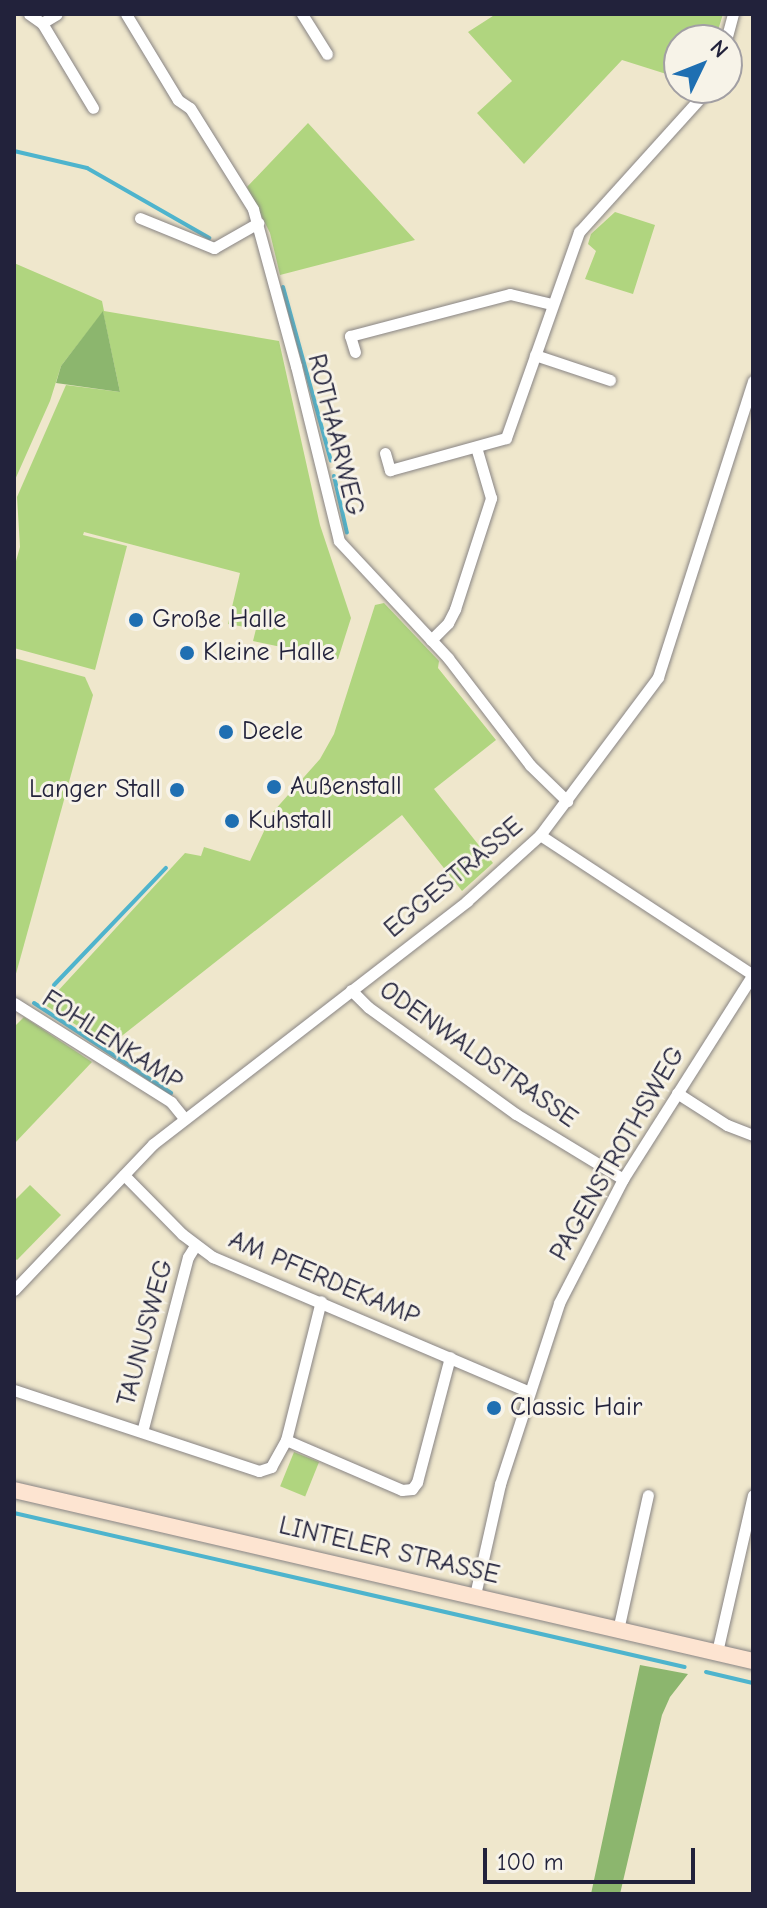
<!DOCTYPE html>
<html>
<head>
<meta charset="utf-8">
<style>
  body { margin:0 }
  #map { position:relative; width:767px; height:1908px; overflow:hidden; background:#efe7cc; font-family:"Comic Neue",sans-serif }
  div>[style] { position:absolute }
  .green>* { inset:0; background:#b0d57f; transform-origin:0 0 }
  .forest>* { inset:0; background:#8cb66e }
  .stream>* { height:4px; margin:-2px; padding:0 2px; transform-origin:2px; border-radius:2px; background:#4eb4cd }
  .roads { filter:drop-shadow(0 0 2px #888484) drop-shadow(0 0 2px #888484) }
  .street>* { height:11px; margin:-5.5px; padding:0 5.5px; transform-origin:5.5px; border-radius:5.5px; background:#fff }
  .secondary>* { height:16px; margin:-8px; padding:0 8px; transform-origin:8px; border-radius:8px; background:#fde4d1 }
  .dots>* { width:22px; height:22px; translate:-50% -50%; box-sizing:border-box; border:4px solid #f7f3e8; border-radius:50% }
  span { translate:-50% -50%; white-space:nowrap; text-align:center; line-height:1.15; -webkit-text-stroke:6px #f7f3e8; paint-order:stroke }
  .street-label { font-size:26px; color:#22223b }
  .poi-label { font-size:26px; color:#22223b }
  .left { translate:0 -50%; text-align:left }
  .right { translate:-100% -50%; text-align:right }
  .frame { position:absolute; inset:0; border:16px solid #22223b; pointer-events:none }
  .north { position:absolute; left:663px; top:24px; width:80px; height:80px; box-sizing:border-box; background:#f7f3e8; border:2px solid #a29fa3; border-radius:50%; rotate:47deg; font-size:22px; font-weight:700; line-height:32px; text-align:center; color:#22223b }
  .north::after { content:''; display:block; margin:auto; width:28px; height:36px; background:#1f6fb2; clip-path:polygon(50% 0,100% 100%,50% 72%,0 100%) }
  .scale { position:absolute; left:483px; top:1848px; width:212px; height:36px; box-sizing:border-box; border:4px solid #22223b; border-top:0; padding-left:10px; font-size:24px; line-height:28px; white-space:nowrap; color:#22223b; -webkit-text-stroke:6px #f7f3e8; paint-order:stroke }
</style>
</head>
<body>
<div id="map">
  <div class="green">
    <div style="clip-path:polygon(496px 14px,723px 14px,715px 40px,679px 40px,679px 78px,622px 60px,524px 164px,477px 113px,512px 81px,468px 32px)"></div>
    <div style="clip-path:polygon(308px 123px,415px 240px,280px 275px,270px 233px,247px 187px)"></div>
    <div style="clip-path:polygon(615px 212px,655px 225px,633px 294px,585px 279px,596px 251px,588px 244px,591px 234px)"></div>
    <div style="clip-path:polygon(14px 263px,102px 301px,104px 311px,279px 341px,320px 525px,351px 618px,338px 659px,253px 641px,256px 629px,228px 624px,240px 573px,84px 532px,83px 535px,127px 546px,95px 670px,14px 648px,14px 568px,20px 547px,17px 497px,66px 385px,120px 392px,103px 312px,61px 366px,50px 401px,14px 482px)"></div>
    <div style="clip-path:polygon(384px 603px,439px 661px,438px 668px,496px 740px,434px 789px,493px 863px,462px 891px,402px 815px,109px 1046px,45px 1005px,185px 853px,201px 856px,204px 847px,250px 861px,273px 812px,320px 759px,334px 734px,375px 605px)"></div>
    <div style="clip-path:polygon(14px 658px,85px 677px,93px 695px,14px 981px)"></div>
    <div style="clip-path:polygon(24px 1017px,92px 1062px,14px 1144px,14px 1027px)"></div>
    <div style="clip-path:polygon(30px 1185px,61px 1215px,17px 1260px,14px 1258px,14px 1201px)"></div>
    <div style="left:294px;top:1452px;width:27px;height:37px;rotate:22deg"></div>
  </div>
  <div class="forest">
    <div style="clip-path:polygon(103px 311px,120px 392px,56px 383px,61px 366px)"></div>
    <div style="clip-path:polygon(640px 1665px,688px 1674px,670px 1697px,662px 1715px,620px 1894px,591px 1894px)"></div>
  </div>
  <div class="stream">
    <div style="left:14px;top:151px;width:75px;rotate:13.1deg"></div>
    <div style="left:87px;top:168px;width:141px;rotate:29.8deg"></div>
    <div style="left:283px;top:287px;width:180px;rotate:74.6deg"></div>
    <div style="left:334px;top:476px;width:58px;rotate:77.2deg"></div>
    <div style="left:54px;top:985px;width:162px;rotate:-46.3deg"></div>
    <div style="left:34px;top:1003px;width:164px;rotate:33.3deg"></div>
    <div style="left:14px;top:1513px;width:688px;rotate:12.93deg"></div>
    <div style="left:706px;top:1672px;width:48px;rotate:13.2deg"></div>
  </div>
  <div class="roads">
    <div class="street">
      <div style="left:29px;top:14px;width:16px;rotate:35deg"></div>
      <div style="left:42px;top:23px;width:99px;rotate:59deg"></div>
      <div style="left:126px;top:14px;width:100px;rotate:58.8deg"></div>
      <div style="left:178px;top:100px;width:14px;rotate:34deg"></div>
      <div style="left:190px;top:108px;width:119px;rotate:58deg"></div>
      <div style="left:253px;top:209px;width:163px;rotate:74.7deg"></div>
      <div style="left:296px;top:366px;width:180px;rotate:76.2deg"></div>
      <div style="left:339px;top:541px;width:160px;rotate:47deg"></div>
      <div style="left:448px;top:658px;width:135px;rotate:52.5deg"></div>
      <div style="left:530px;top:765px;width:52px;rotate:44.2deg"></div>
      <div style="left:302px;top:14px;width:47px;rotate:58deg"></div>
      <div style="left:42px;top:23px;width:17px;rotate:-31deg"></div>
      <div style="left:726px;top:40px;width:27px;rotate:-75deg"></div>
      <div style="left:140px;top:218px;width:80px;rotate:22.1deg"></div>
      <div style="left:214px;top:248px;width:51px;rotate:-29.6deg"></div>
      <div style="left:355px;top:352px;width:17px;rotate:-107deg"></div>
      <div style="left:350px;top:336px;width:165px;rotate:-14.7deg"></div>
      <div style="left:510px;top:294px;width:42px;rotate:13.7deg"></div>
      <div style="left:535px;top:355px;width:79px;rotate:18.4deg"></div>
      <div style="left:385px;top:453px;width:18px;rotate:74deg"></div>
      <div style="left:390px;top:470px;width:120px;rotate:-15.4deg"></div>
      <div style="left:506px;top:438px;width:219px;rotate:-70.5deg"></div>
      <div style="left:579px;top:232px;width:194px;rotate:-47.9deg"></div>
      <div style="left:431px;top:640px;width:24px;rotate:-45deg"></div>
      <div style="left:448px;top:623px;width:16px;rotate:-63deg"></div>
      <div style="left:455px;top:609px;width:117px;rotate:-72deg"></div>
      <div style="left:491px;top:498px;width:53px;rotate:-106.4deg"></div>
      <div style="left:540px;top:835px;width:255px;rotate:33.3deg"></div>
      <div style="left:351px;top:990px;width:24px;rotate:45deg"></div>
      <div style="left:368px;top:1007px;width:183px;rotate:35.9deg"></div>
      <div style="left:516px;top:1114px;width:125px;rotate:31.3deg"></div>
      <div style="left:14px;top:1003px;width:186px;rotate:32.2deg"></div>
      <div style="left:171px;top:1102px;width:21px;rotate:51deg"></div>
      <div style="left:677px;top:1093px;width:59px;rotate:32.6deg"></div>
      <div style="left:727px;top:1125px;width:28px;rotate:21deg"></div>
      <div style="left:124px;top:1175px;width:83px;rotate:45.5deg"></div>
      <div style="left:182px;top:1234px;width:39px;rotate:37deg"></div>
      <div style="left:213px;top:1257px;width:344px;rotate:23.1deg"></div>
      <div style="left:14px;top:1290px;width:202px;rotate:-46.4deg"></div>
      <div style="left:153px;top:1144px;width:397px;rotate:-37.7deg"></div>
      <div style="left:467px;top:901px;width:98px;rotate:-42.1deg"></div>
      <div style="left:540px;top:835px;width:197px;rotate:-53.2deg"></div>
      <div style="left:658px;top:677px;width:311px;rotate:-72.2deg"></div>
      <div style="left:14px;top:1390px;width:258px;rotate:18.3deg"></div>
      <div style="left:259px;top:1471px;width:13px;rotate:-18deg"></div>
      <div style="left:271px;top:1467px;width:31px;rotate:-61deg"></div>
      <div style="left:286px;top:1440px;width:143px;rotate:-75.9deg"></div>
      <div style="left:142px;top:1432px;width:181px;rotate:-75.3deg"></div>
      <div style="left:188px;top:1257px;width:13px;rotate:-58deg"></div>
      <div style="left:286px;top:1440px;width:126px;rotate:23.3deg"></div>
      <div style="left:402px;top:1490px;width:10px;rotate:-6deg"></div>
      <div style="left:412px;top:1489px;width:9px;rotate:-54deg"></div>
      <div style="left:417px;top:1482px;width:129px;rotate:-75.2deg"></div>
      <div style="left:475px;top:1595px;width:114px;rotate:-77.3deg"></div>
      <div style="left:500px;top:1484px;width:190px;rotate:-71.9deg"></div>
      <div style="left:559px;top:1303px;width:140px;rotate:-62.7deg"></div>
      <div style="left:623px;top:1179px;width:243px;rotate:-57.6deg"></div>
      <div style="left:618px;top:1630px;width:138px;rotate:-77.5deg"></div>
      <div style="left:717px;top:1652px;width:161px;rotate:-77.1deg"></div>
    </div>
    <div class="secondary">
      <div style="left:14px;top:1490px;width:759px;rotate:13.03deg"></div>
    </div>
  </div>
  <div class="dots">
    <div style="left:136px;top:620px;background:#1f6fb2"></div>
    <div style="left:187px;top:653px;background:#1f6fb2"></div>
    <div style="left:226px;top:732px;background:#1f6fb2"></div>
    <div style="left:274px;top:787px;background:#1f6fb2"></div>
    <div style="left:177px;top:790px;background:#1f6fb2"></div>
    <div style="left:232px;top:821px;background:#1f6fb2"></div>
    <div style="left:494px;top:1408px;background:#1f6fb2"></div>
  </div>
  <div class="street-label">
    <span style="left:335px;top:435px;rotate:76deg">ROTHAARWEG</span>
    <span style="left:454px;top:878px;rotate:-40deg">EGGESTRASSE</span>
    <span style="left:112px;top:1041px;rotate:33deg">FOHLENKAMP</span>
    <span style="left:478px;top:1055px;rotate:35deg">ODENWALDSTRASSE</span>
    <span style="left:618px;top:1154px;rotate:-60deg">PAGENSTROTHSWEG</span>
    <span style="left:324px;top:1279px;rotate:23deg">AM PFERDEKAMP</span>
    <span style="left:146px;top:1333px;rotate:-75deg">TAUNUSWEG</span>
    <span style="left:389px;top:1551px;rotate:13deg">LINTELER STRASSE</span>
  </div>
  <div class="poi-label">
    <span class="left" style="left:152px;top:620px">Große Halle</span>
    <span class="left" style="left:203px;top:653px">Kleine Halle</span>
    <span class="left" style="left:242px;top:732px">Deele</span>
    <span class="left" style="left:290px;top:787px">Außenstall</span>
    <span class="right" style="left:161px;top:790px">Langer Stall</span>
    <span class="left" style="left:248px;top:821px">Kuhstall</span>
    <span class="left" style="left:510px;top:1408px">Classic Hair</span>
  </div>
  <div class="frame"></div>
  <div class="north">N</div>
  <div class="scale">100 m</div>
</div>
</body>
</html>
